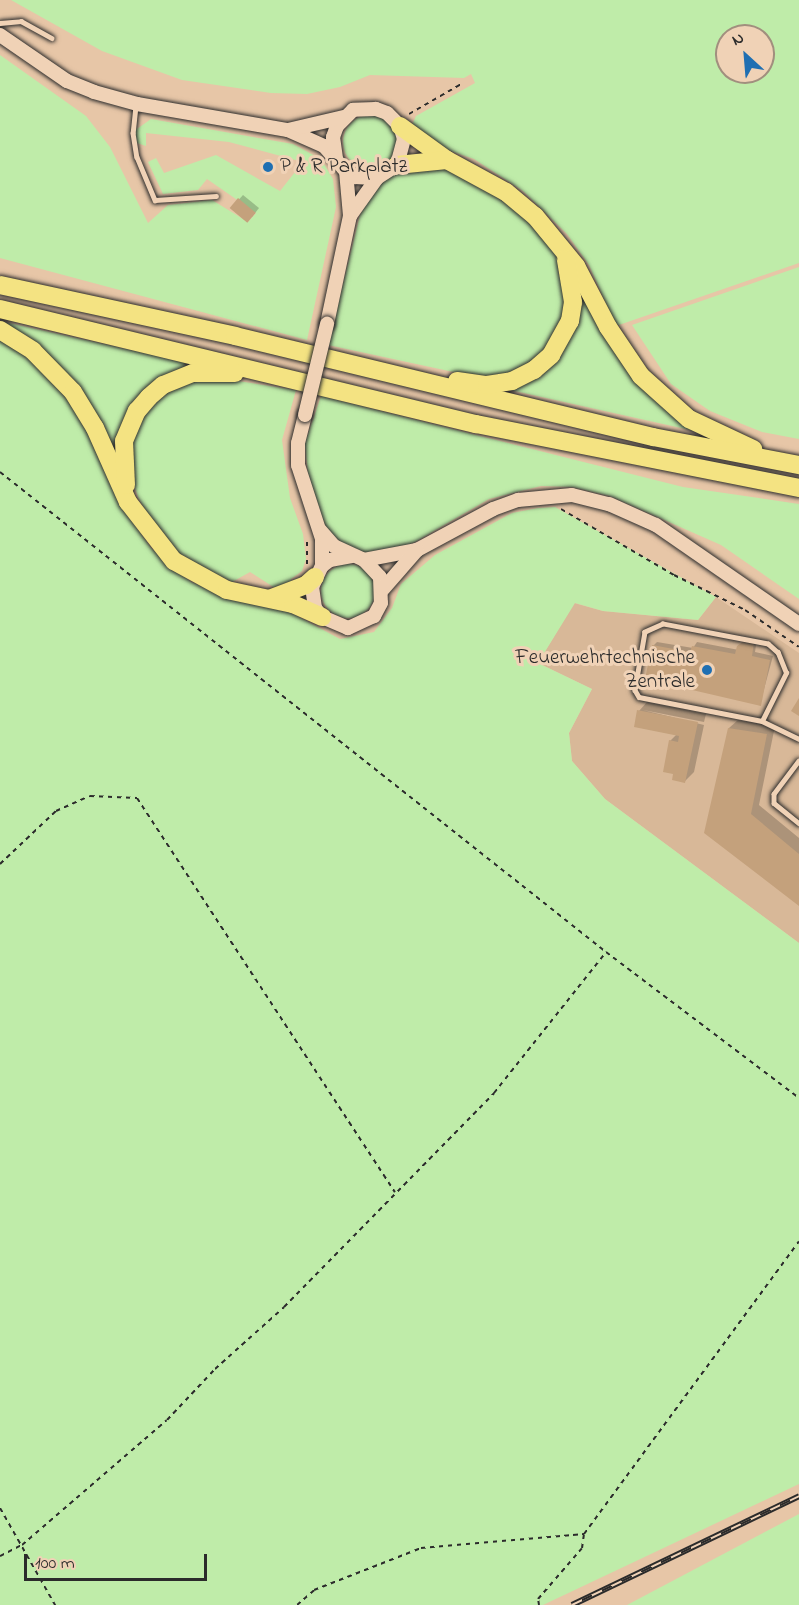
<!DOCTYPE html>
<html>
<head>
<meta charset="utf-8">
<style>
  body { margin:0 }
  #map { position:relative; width:799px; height:1605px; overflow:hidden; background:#e7c6a7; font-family:"Indie Flower",sans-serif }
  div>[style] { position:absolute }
  .built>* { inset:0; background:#d8b898 }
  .green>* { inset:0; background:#bfeca9 }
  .round { border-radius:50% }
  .shadow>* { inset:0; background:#0003 }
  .building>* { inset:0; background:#c4a17c; transform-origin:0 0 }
  .path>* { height:2px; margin-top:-1px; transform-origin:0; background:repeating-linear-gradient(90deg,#2b2b2b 0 4.5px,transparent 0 9px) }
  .roads { filter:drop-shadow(0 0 2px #2b2b2b) drop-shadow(0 0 2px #2b2b2b) }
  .lane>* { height:4.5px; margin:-2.25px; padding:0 2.25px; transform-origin:2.25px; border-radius:2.25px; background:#f0d2b6 }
  .secondary>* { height:14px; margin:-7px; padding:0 7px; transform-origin:7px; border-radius:7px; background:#f0d2b6 }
  .highway>* { height:18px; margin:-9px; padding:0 9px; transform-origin:9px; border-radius:9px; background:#f4e382 }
  .rail>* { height:6px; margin-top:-3px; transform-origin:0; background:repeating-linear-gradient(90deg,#f0d2b6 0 11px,#2b2b2b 0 22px); box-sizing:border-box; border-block:2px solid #2b2b2b }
  .bridges { filter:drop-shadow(0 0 2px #2b2b2b) drop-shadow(0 0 2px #2b2b2b) }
  .secondary-bridge>* { height:14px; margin:-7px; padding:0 7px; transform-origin:7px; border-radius:7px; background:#f0d2b6 }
  .dots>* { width:16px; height:16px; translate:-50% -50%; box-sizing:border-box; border:3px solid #f0d2b6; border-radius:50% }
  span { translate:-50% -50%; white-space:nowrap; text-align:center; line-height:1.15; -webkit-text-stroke:6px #f0d2b6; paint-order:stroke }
  .poi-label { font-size:21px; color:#2b2b2b }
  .left { translate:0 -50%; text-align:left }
  .right { translate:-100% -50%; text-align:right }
  .north { position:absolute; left:715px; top:24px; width:60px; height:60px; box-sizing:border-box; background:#f0d2b6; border:2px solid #a18f7e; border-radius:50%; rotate:334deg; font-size:16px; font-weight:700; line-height:24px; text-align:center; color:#2b2b2b }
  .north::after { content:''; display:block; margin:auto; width:21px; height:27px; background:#1f6fb2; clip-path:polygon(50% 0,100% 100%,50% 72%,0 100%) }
  .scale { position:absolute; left:24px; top:1554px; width:183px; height:27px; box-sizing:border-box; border:3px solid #2b2b2b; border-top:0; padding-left:8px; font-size:18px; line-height:21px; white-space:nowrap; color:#2b2b2b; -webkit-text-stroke:4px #f0d2b6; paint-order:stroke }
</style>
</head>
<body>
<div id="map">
  <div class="built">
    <div style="clip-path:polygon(716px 597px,799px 653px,799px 943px,605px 799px,572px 761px,569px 733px,592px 689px,538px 663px,574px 603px,603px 611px,698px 620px)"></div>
  </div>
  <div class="green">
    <div style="clip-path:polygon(evenodd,11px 0,799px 0,799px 263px,616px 326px,589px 265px,567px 234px,523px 191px,474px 159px,436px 146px,411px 127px,416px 116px,475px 83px,471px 74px,464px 78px,370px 75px,340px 87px,307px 94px,271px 93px,182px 80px,102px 51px,11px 0,727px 36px,763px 36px,763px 72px,727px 72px,727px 36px)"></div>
    <div style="clip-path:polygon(0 55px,86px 116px,110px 147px,148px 223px,168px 205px,212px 200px,248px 222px,256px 213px,207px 179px,198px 190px,163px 194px,148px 162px,156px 158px,164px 173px,216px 155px,280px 191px,303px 162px,229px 142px,146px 133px,146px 146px,137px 143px,134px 131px,151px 119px,293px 144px,321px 159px,333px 179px,336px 207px,307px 340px,0 258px)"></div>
    <div class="round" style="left:343px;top:115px;width:54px;height:54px"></div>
    <div style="clip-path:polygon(442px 168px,482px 187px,521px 213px,555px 251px,564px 273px,566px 318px,548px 349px,514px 375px,486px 379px,328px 345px,360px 215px,377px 185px,399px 170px)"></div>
    <div style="clip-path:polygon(799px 267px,799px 439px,762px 432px,710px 411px,671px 384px,632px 325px)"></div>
    <div style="clip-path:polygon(576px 278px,602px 326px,699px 432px,506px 389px,557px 359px)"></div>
    <div style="clip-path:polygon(0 321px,185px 362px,185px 369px,162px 380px,118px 462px,99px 426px)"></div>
    <div style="clip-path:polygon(0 337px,30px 355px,53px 378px,84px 420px,118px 501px,151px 548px,191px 582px,246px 602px,286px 610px,340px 639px,374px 632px,392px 608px,401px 584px,435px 555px,512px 513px,538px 508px,555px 507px,716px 597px,698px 620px,603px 611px,575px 603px,538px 663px,592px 689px,569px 733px,572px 761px,605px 799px,799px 943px,799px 1484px,543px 1605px,0 1605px)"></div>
    <div style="clip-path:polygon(218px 378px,296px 390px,282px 440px,290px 498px,303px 534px,306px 559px,302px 571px,291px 579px,292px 586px,275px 588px,250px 572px,232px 582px,183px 557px,160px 537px,138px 497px,130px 472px,130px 446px,138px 424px,160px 396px,184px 382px)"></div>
    <div style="clip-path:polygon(321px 396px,683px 487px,799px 504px,799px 599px,721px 545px,610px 496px,572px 487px,541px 486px,489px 499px,415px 542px,388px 552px,366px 554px,347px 549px,326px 527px,309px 485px,305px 443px)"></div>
    <div class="round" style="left:321px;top:564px;width:54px;height:54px"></div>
    <div style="clip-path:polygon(799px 1514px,799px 1605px,627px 1605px)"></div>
  </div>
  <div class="shadow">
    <div style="clip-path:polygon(243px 195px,259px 208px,252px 217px,232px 207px)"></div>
    <div style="clip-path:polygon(747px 639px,757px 639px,755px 652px,773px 656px,760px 704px,653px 646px,657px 642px,693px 648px,697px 642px,739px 650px)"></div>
    <div style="clip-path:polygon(647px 702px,706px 714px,704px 722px,643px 710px,704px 725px,694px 772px,685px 781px,670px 741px,677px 734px,639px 711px)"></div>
    <div style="clip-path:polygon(738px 720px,775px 726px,759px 805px,799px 838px,799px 904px,706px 832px,729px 728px)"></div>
  </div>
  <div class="building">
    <div style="left:238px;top:198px;width:23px;height:13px;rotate:40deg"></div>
    <div style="clip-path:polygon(744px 641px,754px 642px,752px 656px,770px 660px,761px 706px,645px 679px,652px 645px,690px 652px,692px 646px,735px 654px,737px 646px)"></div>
    <div style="clip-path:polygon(799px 698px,799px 716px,791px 711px)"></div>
    <div style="clip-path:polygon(637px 710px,698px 722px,685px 783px,672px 780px,673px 774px,663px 772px,669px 740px,678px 742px,679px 736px,634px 727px)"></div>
    <div style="clip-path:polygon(728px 728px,767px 734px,751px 814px,799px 854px,799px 906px,704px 833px)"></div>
  </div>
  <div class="path">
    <div style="left:409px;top:114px;width:62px;rotate:-29.9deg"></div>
    <div style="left:0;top:472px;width:773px;rotate:38.38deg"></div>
    <div style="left:606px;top:952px;width:242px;rotate:37.1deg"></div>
    <div style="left:561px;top:509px;width:131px;rotate:30.3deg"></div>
    <div style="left:674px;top:575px;width:79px;rotate:26.2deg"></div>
    <div style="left:745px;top:610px;width:65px;rotate:34.4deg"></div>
    <div style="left:307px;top:564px;width:27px;rotate:-90deg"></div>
    <div style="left:0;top:864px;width:77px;rotate:-43.4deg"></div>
    <div style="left:56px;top:811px;width:37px;rotate:-24deg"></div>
    <div style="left:90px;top:796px;width:47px;rotate:2.4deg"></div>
    <div style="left:137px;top:798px;width:471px;rotate:56.8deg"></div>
    <div style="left:0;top:1508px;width:112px;rotate:60.4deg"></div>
    <div style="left:0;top:1556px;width:25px;rotate:-27deg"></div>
    <div style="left:22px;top:1545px;width:191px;rotate:-40.8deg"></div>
    <div style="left:167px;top:1420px;width:70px;rotate:-46.7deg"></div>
    <div style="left:215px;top:1369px;width:93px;rotate:-41.9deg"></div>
    <div style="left:284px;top:1307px;width:300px;rotate:-45.5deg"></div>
    <div style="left:494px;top:1093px;width:180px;rotate:-51.5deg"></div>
    <div style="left:297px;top:1605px;width:23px;rotate:-41deg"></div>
    <div style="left:314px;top:1590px;width:115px;rotate:-21.4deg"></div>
    <div style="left:421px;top:1548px;width:164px;rotate:-4.9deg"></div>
    <div style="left:584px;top:1534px;width:363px;rotate:-53.7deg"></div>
    <div style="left:539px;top:1605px;width:6px;rotate:-99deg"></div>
    <div style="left:538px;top:1599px;width:67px;rotate:-49.2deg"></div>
    <div style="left:582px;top:1548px;width:14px;rotate:-82deg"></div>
  </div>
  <div class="roads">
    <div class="lane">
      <div style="left:0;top:23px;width:21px;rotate:-5deg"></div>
      <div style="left:21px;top:21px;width:35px;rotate:29deg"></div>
      <div style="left:136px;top:106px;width:27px;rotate:96deg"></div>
      <div style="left:133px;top:133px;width:24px;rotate:81deg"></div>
      <div style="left:137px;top:157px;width:47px;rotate:67.3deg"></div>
      <div style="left:155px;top:200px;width:61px;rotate:-3.8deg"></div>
      <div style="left:762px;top:721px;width:54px;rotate:-63.4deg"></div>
      <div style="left:786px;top:673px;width:22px;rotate:-112deg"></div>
      <div style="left:778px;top:653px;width:13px;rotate:-138deg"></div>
      <div style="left:768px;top:644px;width:107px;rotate:-169.2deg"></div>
      <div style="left:663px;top:624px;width:20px;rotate:156deg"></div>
      <div style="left:645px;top:632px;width:59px;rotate:99.8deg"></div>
      <div style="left:635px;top:690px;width:8px;rotate:60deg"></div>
      <div style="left:639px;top:697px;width:125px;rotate:11deg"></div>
      <div style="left:762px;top:721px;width:41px;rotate:25.9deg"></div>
      <div style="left:799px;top:761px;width:41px;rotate:127.1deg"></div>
      <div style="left:774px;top:794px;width:9px;rotate:90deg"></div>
      <div style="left:774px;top:803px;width:32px;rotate:39deg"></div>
    </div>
    <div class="secondary">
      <div style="left:0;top:35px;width:81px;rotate:34.5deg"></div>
      <div style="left:67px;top:81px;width:29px;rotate:22deg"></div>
      <div style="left:94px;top:92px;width:45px;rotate:15.6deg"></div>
      <div style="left:137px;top:104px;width:153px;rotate:9.8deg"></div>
      <div style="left:288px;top:130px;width:39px;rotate:24deg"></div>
      <div style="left:324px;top:146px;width:33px;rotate:49deg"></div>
      <div style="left:346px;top:171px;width:11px;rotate:34deg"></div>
      <div style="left:355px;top:177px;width:22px;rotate:3deg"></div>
      <div style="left:377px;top:178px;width:24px;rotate:-33deg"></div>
      <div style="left:397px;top:165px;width:27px;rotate:-75deg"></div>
      <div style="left:404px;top:139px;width:14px;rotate:-107deg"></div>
      <div style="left:400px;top:126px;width:18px;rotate:-135deg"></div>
      <div style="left:387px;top:113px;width:12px;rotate:-160deg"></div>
      <div style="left:376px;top:109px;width:23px;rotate:178deg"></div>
      <div style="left:353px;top:110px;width:23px;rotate:135deg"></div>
      <div style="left:337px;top:126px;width:12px;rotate:110deg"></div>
      <div style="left:333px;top:137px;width:22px;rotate:82deg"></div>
      <div style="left:288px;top:130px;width:57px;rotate:-13.1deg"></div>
      <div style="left:350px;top:216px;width:47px;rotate:-54.6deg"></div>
      <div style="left:327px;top:324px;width:110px;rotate:-78deg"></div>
      <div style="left:350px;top:216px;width:45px;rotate:-95.1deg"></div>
      <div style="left:305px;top:415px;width:29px;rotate:104deg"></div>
      <div style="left:298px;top:443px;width:22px;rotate:90deg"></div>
      <div style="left:298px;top:465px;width:78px;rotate:72deg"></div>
      <div style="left:322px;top:539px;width:27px;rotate:90deg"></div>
      <div style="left:320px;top:530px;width:21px;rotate:49deg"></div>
      <div style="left:334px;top:546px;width:33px;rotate:25deg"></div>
      <div style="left:364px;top:560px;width:23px;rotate:47deg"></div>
      <div style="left:380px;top:577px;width:26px;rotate:88deg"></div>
      <div style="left:381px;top:603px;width:15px;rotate:118deg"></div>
      <div style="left:374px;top:616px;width:29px;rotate:155deg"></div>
      <div style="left:348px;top:628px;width:28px;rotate:-157deg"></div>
      <div style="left:322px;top:617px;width:11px;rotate:-128deg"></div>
      <div style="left:315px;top:608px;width:21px;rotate:-98deg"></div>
      <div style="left:312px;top:587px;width:23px;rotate:-65deg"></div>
      <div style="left:322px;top:566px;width:10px;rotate:-37deg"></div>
      <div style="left:330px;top:560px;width:22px;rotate:-10deg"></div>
      <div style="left:364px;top:560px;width:54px;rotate:-10.7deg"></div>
      <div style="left:417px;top:550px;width:86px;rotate:-28.3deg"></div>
      <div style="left:493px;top:509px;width:27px;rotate:-20deg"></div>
      <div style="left:518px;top:500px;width:54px;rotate:-5.3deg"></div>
      <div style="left:572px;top:495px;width:38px;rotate:14deg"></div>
      <div style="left:609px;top:504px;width:51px;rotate:24.1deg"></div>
      <div style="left:656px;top:525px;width:174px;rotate:34.7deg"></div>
      <div style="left:383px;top:589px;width:52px;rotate:-48.9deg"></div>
    </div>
    <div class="highway">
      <div style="left:400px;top:126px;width:58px;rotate:35.9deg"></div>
      <div style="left:447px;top:160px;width:67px;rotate:28.5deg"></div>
      <div style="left:506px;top:192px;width:38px;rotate:40deg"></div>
      <div style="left:535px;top:216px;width:65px;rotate:50.6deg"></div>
      <div style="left:576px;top:266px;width:69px;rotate:62.3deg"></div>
      <div style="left:608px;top:327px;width:59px;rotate:56deg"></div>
      <div style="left:641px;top:376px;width:64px;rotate:41.9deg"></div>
      <div style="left:689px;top:419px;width:71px;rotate:25.1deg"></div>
      <div style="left:397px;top:165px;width:50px;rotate:-5.7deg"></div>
      <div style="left:0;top:285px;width:240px;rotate:12.2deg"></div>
      <div style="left:235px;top:336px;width:430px;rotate:13.6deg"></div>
      <div style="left:653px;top:437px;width:149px;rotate:10.9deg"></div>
      <div style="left:0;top:309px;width:490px;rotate:13.6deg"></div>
      <div style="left:476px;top:424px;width:329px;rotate:11.2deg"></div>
      <div style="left:0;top:330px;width:39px;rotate:32deg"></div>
      <div style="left:33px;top:351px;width:57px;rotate:45.7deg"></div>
      <div style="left:73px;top:392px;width:42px;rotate:58.6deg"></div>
      <div style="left:95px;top:428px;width:81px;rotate:66deg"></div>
      <div style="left:128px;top:502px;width:75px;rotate:52.1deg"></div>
      <div style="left:174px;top:561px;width:60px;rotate:28.7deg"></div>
      <div style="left:227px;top:590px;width:67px;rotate:12deg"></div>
      <div style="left:293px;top:604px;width:32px;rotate:24deg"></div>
      <div style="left:457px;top:381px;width:30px;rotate:8deg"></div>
      <div style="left:487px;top:385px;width:25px;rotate:-9deg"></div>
      <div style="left:512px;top:381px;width:25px;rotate:-27deg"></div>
      <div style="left:534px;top:370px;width:23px;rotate:-41deg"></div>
      <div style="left:551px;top:355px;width:39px;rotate:-61deg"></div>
      <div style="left:570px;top:321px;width:19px;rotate:-81deg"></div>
      <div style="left:573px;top:302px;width:43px;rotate:-99.5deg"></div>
      <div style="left:126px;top:485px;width:44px;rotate:-92.6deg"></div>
      <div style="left:124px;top:441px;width:33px;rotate:-67deg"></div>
      <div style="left:137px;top:411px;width:18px;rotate:-49deg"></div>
      <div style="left:149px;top:397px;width:18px;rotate:-41deg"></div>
      <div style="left:163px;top:385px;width:32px;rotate:-22deg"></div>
      <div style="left:193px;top:373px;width:42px"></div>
      <div style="left:272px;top:598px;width:36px;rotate:-21deg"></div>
      <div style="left:306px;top:585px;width:12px;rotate:-42deg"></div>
    </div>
  </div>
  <div class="rail">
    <div style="left:572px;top:1605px;width:252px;rotate:-25.6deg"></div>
  </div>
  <div class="bridges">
    <div class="secondary-bridge">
      <div style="left:305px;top:415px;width:94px;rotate:-76.4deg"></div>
    </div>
  </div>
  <div class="dots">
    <div style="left:268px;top:167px;background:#1f6fb2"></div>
    <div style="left:707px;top:670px;background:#1f6fb2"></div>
  </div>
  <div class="poi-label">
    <span class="left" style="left:280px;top:167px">P &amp; R Parkplatz</span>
    <span class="right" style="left:695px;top:670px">Feuerwehrtechnische<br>Zentrale</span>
  </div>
  <div class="north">N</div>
  <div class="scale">100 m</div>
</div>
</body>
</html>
